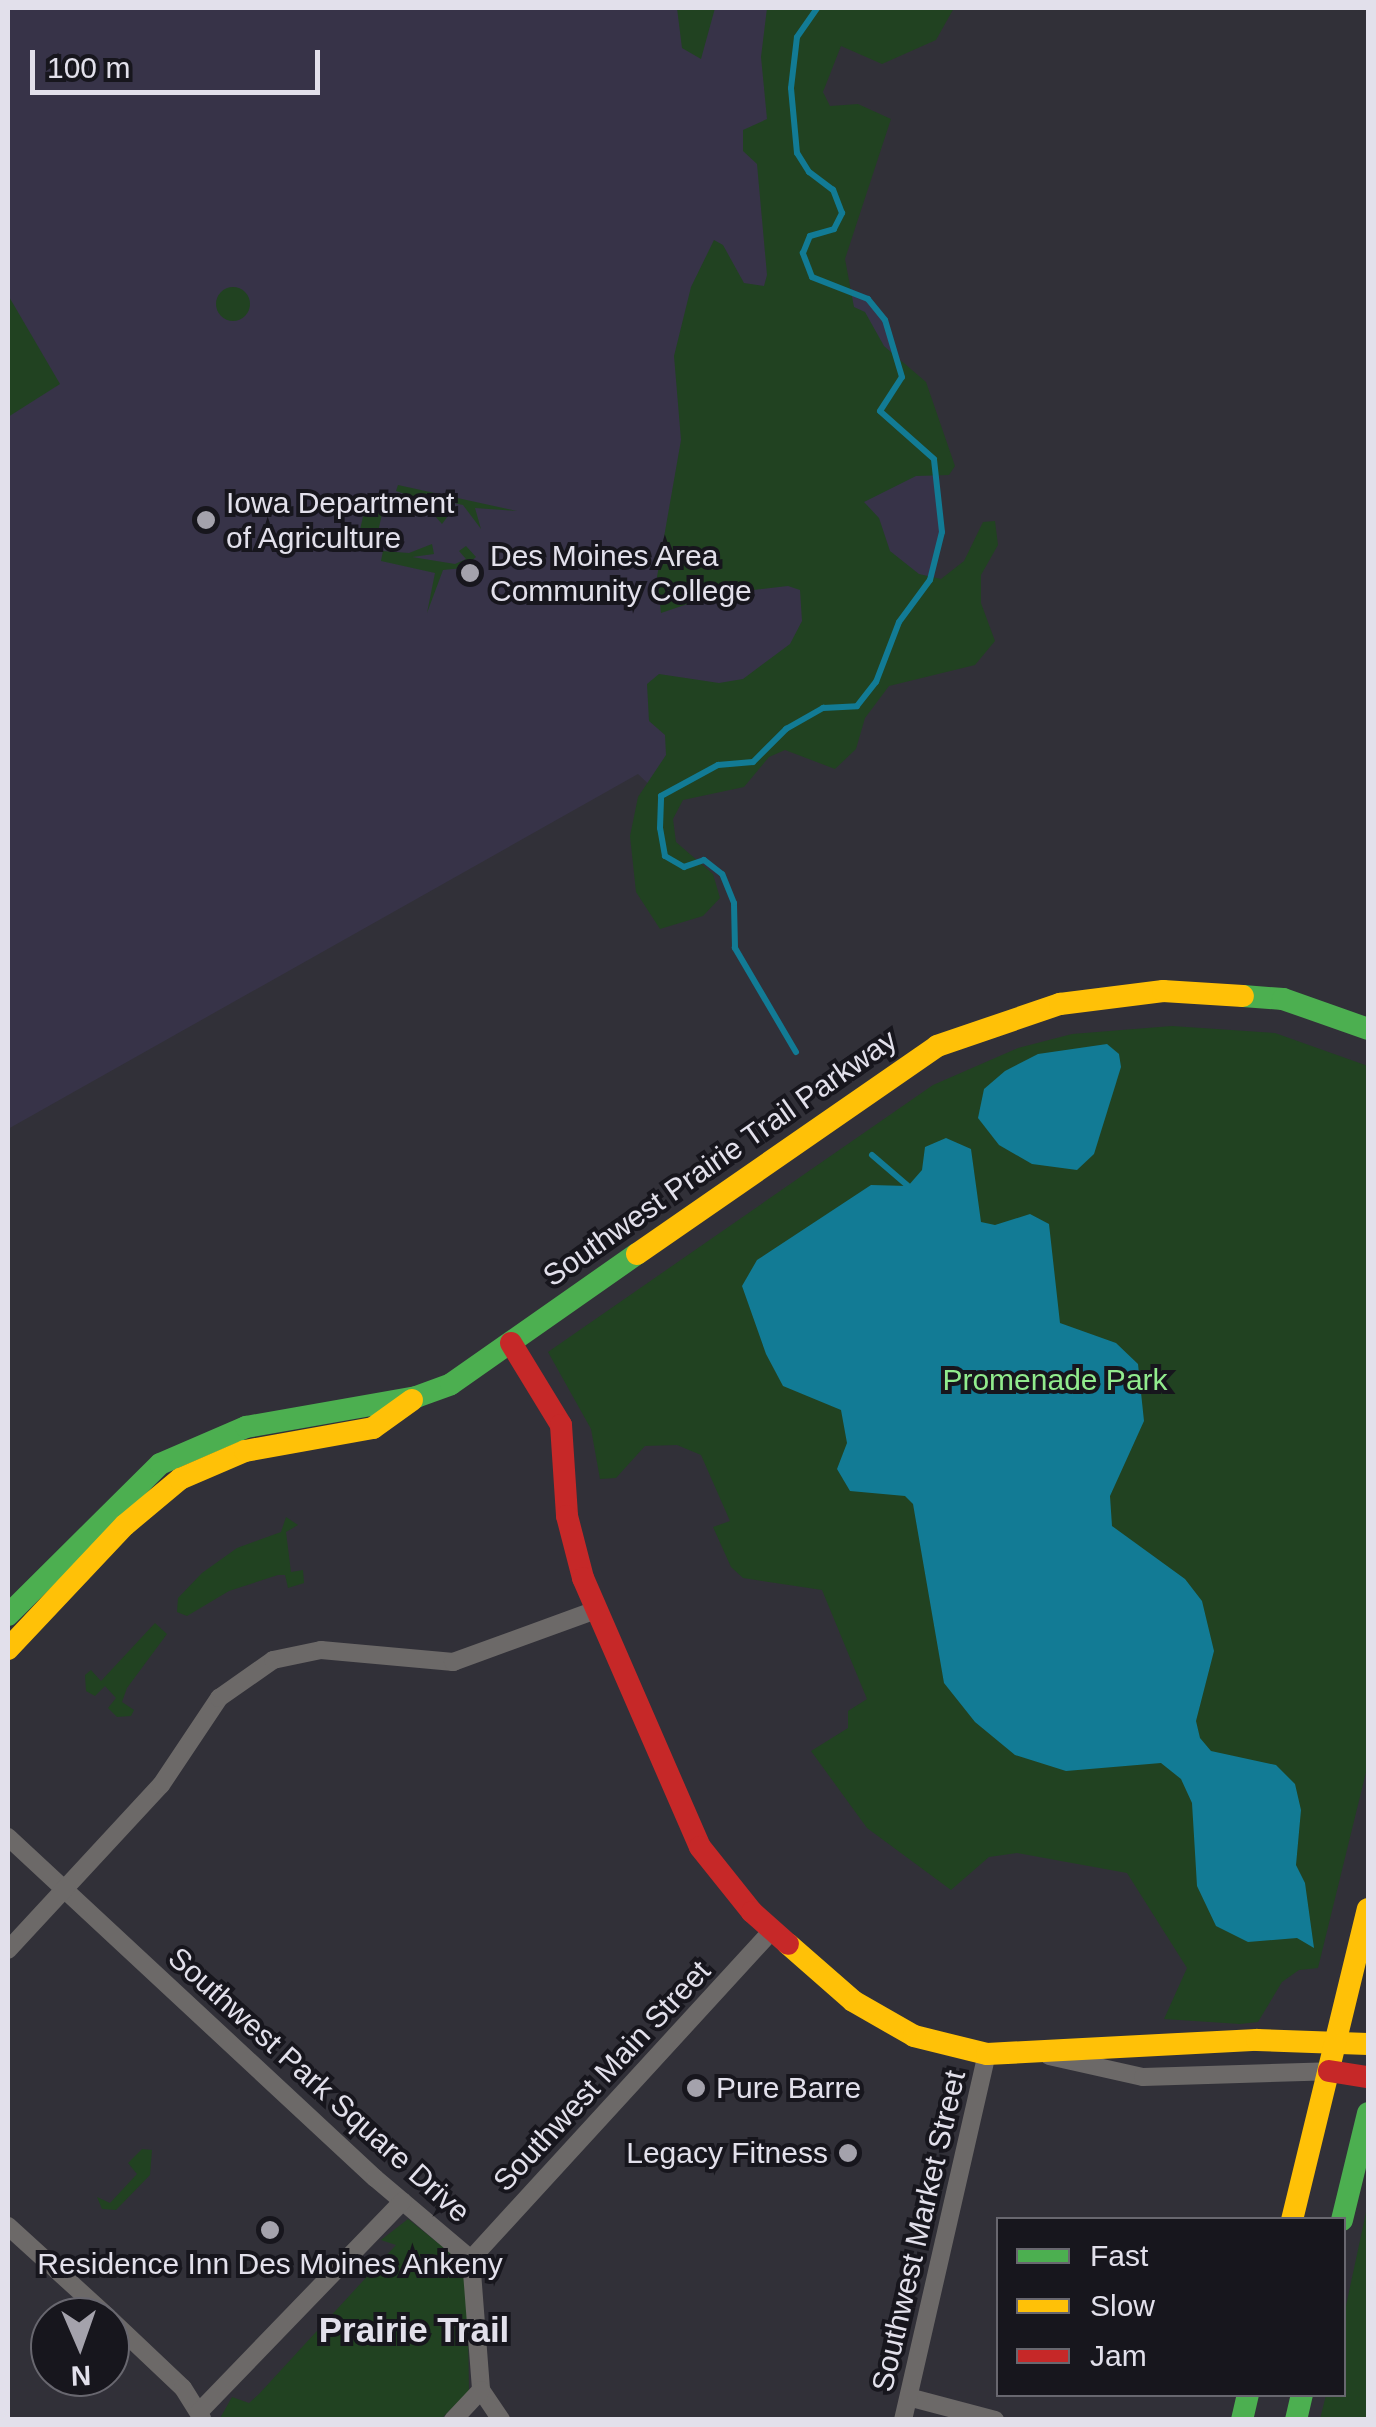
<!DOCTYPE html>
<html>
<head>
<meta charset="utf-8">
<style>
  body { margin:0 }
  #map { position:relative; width:1376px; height:2427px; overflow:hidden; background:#313038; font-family:Helvetica,sans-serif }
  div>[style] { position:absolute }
  .built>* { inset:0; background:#373348 }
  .green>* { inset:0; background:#214221; transform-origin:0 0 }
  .round { border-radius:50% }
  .water>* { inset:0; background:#127b95 }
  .stream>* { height:6px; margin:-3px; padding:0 3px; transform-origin:3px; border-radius:3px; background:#127b95 }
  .street>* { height:18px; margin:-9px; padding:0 9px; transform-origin:9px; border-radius:9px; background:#6c6968 }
  .fast>* { height:22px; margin:-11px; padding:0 11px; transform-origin:11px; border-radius:11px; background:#4caf50 }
  .slow>* { height:22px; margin:-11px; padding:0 11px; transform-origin:11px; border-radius:11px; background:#ffc107 }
  .jam>* { height:22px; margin:-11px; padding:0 11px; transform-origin:11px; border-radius:11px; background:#c62828 }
  .dots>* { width:28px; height:28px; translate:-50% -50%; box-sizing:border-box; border:5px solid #17161d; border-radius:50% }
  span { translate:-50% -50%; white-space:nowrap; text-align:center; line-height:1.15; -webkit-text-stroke:8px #17161d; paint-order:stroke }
  .poi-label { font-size:30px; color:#e2e0eb }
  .left { translate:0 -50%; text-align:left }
  .right { translate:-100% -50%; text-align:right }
  .street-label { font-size:30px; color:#e2e0eb }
  .park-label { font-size:30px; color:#91ec8d }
  .quarter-label { font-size:35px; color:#e2e0eb; font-weight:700 }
  .frame { position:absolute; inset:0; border:10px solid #e2e0eb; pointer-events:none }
  .legend { position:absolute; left:996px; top:2217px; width:350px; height:180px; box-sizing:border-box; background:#17161d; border:2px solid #68676f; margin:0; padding:12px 18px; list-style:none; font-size:30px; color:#e2e0eb }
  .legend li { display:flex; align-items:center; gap:20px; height:50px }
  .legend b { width:50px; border:2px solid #68676f }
  .north { position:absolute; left:30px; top:2297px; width:100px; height:100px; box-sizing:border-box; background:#17161d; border:2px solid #68676f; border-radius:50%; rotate:178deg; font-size:28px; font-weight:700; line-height:40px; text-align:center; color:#e2e0eb }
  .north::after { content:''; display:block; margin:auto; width:35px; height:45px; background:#a4a2ac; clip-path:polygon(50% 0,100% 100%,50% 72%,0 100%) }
  .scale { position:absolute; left:30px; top:50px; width:290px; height:45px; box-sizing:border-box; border:5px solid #e2e0eb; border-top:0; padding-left:12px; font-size:30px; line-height:35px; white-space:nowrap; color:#e2e0eb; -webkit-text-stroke:8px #17161d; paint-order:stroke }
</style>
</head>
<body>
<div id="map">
  <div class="built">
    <div style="clip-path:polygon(8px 8px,817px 8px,838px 287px,868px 299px,885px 320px,934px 459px,942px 532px,930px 580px,661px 796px,638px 774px,8px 1129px)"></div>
  </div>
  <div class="green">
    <div style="clip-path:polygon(677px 8px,715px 8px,701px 59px,682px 48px)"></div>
    <div style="clip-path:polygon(767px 8px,954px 8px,936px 40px,882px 64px,841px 46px,823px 92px,830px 106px,858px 104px,891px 119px,845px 259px,854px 307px,865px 312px,884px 346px,926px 382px,955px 466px,949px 475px,916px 476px,864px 502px,879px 518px,890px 551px,919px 574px,941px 579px,964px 561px,983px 522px,995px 521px,998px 545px,981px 575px,981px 603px,995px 641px,975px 665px,889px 686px,865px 718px,856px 749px,835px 769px,785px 750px,769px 757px,744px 787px,683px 800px,673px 819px,676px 842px,713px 874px,720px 898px,703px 916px,660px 929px,636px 892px,630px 836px,638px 797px,666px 755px,665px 735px,649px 721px,647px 684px,659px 674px,719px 683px,743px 679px,790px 644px,802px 621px,800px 590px,788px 586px,717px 594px,661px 613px,657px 577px,681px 440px,674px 356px,691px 287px,714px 240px,723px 245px,744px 283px,764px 286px,767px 275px,757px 164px,743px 151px,743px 130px,767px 119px,761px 57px)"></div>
    <div class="round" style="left:216px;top:287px;width:34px;height:34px"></div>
    <div style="clip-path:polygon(8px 295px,60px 384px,8px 417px)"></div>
    <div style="clip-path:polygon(398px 485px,517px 511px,475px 508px,481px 529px,463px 505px,422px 496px,448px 516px,442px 524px,420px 499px,396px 491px)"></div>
    <div style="left:368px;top:495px;width:18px;height:51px;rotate:13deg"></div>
    <div style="clip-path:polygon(432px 544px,434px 554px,412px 557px,455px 564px,466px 559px,459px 551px,466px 546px,476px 557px,463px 568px,443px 570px,427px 613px,435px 573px,381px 561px,383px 551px,409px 553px)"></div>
    <div style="clip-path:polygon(1172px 1026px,1275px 1033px,1368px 1066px,1368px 1764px,1318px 1968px,1299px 1970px,1282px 1982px,1258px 2022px,1240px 2024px,1164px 2019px,1187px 1968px,1127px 1873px,1017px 1853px,989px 1857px,951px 1890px,867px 1828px,811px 1751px,848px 1728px,848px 1711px,867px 1699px,822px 1590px,743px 1578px,731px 1567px,713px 1527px,730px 1521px,701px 1455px,677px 1445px,645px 1446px,616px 1478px,600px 1479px,591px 1429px,548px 1352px,933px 1085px,1018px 1048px,1072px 1034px)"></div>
    <div style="clip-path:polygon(286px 1517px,298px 1525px,286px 1532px,291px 1572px,303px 1570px,304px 1583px,288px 1588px,285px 1575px,278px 1575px,229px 1591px,187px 1616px,177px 1612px,178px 1598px,202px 1573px,237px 1548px,281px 1532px)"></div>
    <div style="clip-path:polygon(155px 1623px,167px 1634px,127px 1688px,122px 1702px,134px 1710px,131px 1716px,117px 1717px,108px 1708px,116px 1698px,105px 1686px,95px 1696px,86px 1691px,85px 1675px,91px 1670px,101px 1681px)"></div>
    <div style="clip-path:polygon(142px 2149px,152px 2150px,150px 2175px,116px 2210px,102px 2209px,97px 2197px,110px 2203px,137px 2174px,128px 2163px)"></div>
    <div style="clip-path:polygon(1368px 2203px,1368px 2419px,1320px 2419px,1326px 2395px,1344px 2394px,1344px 2315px)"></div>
    <div style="clip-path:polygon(408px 2219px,467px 2266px,469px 2391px,441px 2419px,219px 2420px,232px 2397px,249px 2403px,259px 2394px,396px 2245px,381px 2240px)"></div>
  </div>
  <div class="water">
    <div style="clip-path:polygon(1107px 1044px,1119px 1054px,1121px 1067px,1094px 1154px,1077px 1170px,1032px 1164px,999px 1145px,978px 1118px,984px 1089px,1005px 1071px,1038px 1054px)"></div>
    <div style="clip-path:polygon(946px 1138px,971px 1149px,981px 1222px,995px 1225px,1030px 1214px,1049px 1224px,1060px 1323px,1116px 1343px,1138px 1364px,1144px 1421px,1110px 1496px,1112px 1526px,1185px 1579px,1202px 1601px,1214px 1651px,1196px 1721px,1200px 1738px,1211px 1751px,1276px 1765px,1295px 1784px,1301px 1810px,1296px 1865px,1305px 1883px,1314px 1948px,1297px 1938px,1248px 1942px,1216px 1926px,1197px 1886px,1192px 1803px,1181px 1779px,1161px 1763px,1066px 1771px,1015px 1755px,975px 1722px,944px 1683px,913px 1504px,905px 1496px,850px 1491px,837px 1469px,847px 1443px,841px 1410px,783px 1386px,766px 1354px,742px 1286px,757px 1260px,871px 1185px,908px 1186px,922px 1170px,925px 1147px)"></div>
  </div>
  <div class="stream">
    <div style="left:796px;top:1052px;width:121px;rotate:-120.4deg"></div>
    <div style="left:735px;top:948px;width:45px;rotate:-91.3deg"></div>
    <div style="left:734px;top:903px;width:31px;rotate:-112deg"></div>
    <div style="left:722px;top:874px;width:23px;rotate:-142deg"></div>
    <div style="left:704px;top:860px;width:21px;rotate:161deg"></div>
    <div style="left:684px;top:867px;width:22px;rotate:-150deg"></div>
    <div style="left:665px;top:856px;width:28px;rotate:-100deg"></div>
    <div style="left:660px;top:828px;width:32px;rotate:-88deg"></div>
    <div style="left:661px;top:796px;width:65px;rotate:-28.5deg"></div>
    <div style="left:718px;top:765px;width:35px;rotate:-5deg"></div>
    <div style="left:753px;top:762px;width:47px;rotate:-45deg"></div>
    <div style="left:786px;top:729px;width:43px;rotate:-29.6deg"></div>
    <div style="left:823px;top:708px;width:34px;rotate:-3deg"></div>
    <div style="left:857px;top:706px;width:31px;rotate:-52deg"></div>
    <div style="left:876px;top:682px;width:64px;rotate:-69deg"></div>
    <div style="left:899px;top:622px;width:52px;rotate:-53.6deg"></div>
    <div style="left:930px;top:580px;width:49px;rotate:-76deg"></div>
    <div style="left:942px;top:532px;width:73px;rotate:-96.3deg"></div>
    <div style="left:934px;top:459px;width:72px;rotate:-138.4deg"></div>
    <div style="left:880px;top:411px;width:40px;rotate:-57.1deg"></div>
    <div style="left:902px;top:377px;width:59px;rotate:-106.6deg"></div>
    <div style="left:885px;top:320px;width:27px;rotate:-129deg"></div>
    <div style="left:868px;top:299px;width:60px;rotate:-158.6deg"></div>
    <div style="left:812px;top:277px;width:26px;rotate:-111deg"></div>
    <div style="left:803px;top:253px;width:18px;rotate:-68deg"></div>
    <div style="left:810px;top:236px;width:25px;rotate:-16deg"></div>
    <div style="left:834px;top:229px;width:18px;rotate:-63deg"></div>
    <div style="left:842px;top:213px;width:25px;rotate:-111deg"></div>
    <div style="left:833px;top:190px;width:30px;rotate:-143deg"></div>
    <div style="left:809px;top:172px;width:22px;rotate:-122deg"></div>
    <div style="left:797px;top:153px;width:65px;rotate:-95.3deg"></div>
    <div style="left:791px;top:88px;width:51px;rotate:-83.3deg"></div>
    <div style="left:797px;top:37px;width:35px;rotate:-55deg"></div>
    <div style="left:872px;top:1155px;width:48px;rotate:40.7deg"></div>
  </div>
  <div class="street">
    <div style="left:8px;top:1837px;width:501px;rotate:42.9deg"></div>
    <div style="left:375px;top:2178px;width:126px;rotate:40.2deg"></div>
    <div style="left:471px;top:2259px;width:131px;rotate:85.6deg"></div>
    <div style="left:481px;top:2390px;width:36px;rotate:56deg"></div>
    <div style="left:8px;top:1950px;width:225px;rotate:-47.2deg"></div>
    <div style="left:161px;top:1785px;width:105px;rotate:-56.3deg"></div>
    <div style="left:219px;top:1698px;width:66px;rotate:-35.1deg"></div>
    <div style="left:273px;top:1660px;width:49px;rotate:-11.8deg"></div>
    <div style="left:321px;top:1650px;width:133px;rotate:5.2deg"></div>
    <div style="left:453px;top:1662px;width:152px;rotate:-20deg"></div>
    <div style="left:1049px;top:2056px;width:96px;rotate:12.6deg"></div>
    <div style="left:1143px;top:2077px;width:186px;rotate:-1.8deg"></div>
    <div style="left:8px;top:2226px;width:135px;rotate:42.3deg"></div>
    <div style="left:471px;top:2259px;width:445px;rotate:-47.5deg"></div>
    <div style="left:110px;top:2319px;width:100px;rotate:43.4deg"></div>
    <div style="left:183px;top:2388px;width:36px;rotate:58deg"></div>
    <div style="left:912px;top:2398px;width:86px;rotate:14.8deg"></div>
    <div style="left:199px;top:2412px;width:293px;rotate:-46deg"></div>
    <div style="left:453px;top:2420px;width:41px;rotate:-47deg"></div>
    <div style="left:903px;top:2420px;width:376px;rotate:-77.1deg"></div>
  </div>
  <div class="fast">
    <div style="left:1243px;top:996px;width:40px;rotate:4.3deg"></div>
    <div style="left:1283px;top:999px;width:90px;rotate:19.4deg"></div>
    <div style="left:8px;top:1615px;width:214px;rotate:-44.8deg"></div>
    <div style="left:160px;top:1464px;width:94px;rotate:-23.3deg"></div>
    <div style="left:246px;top:1427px;width:173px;rotate:-10deg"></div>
    <div style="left:416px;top:1397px;width:37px;rotate:-20deg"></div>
    <div style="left:451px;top:1384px;width:227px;rotate:-35deg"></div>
    <div style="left:1342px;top:2220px;width:110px;rotate:-76.3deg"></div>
    <div style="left:1242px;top:2420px;width:27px;rotate:-77deg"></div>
    <div style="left:1296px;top:2420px;width:27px;rotate:-77deg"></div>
  </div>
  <div class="slow">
    <div style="left:637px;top:1254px;width:365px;rotate:-34.7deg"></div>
    <div style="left:937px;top:1046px;width:130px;rotate:-18.9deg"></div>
    <div style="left:1060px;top:1004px;width:104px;rotate:-7.2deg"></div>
    <div style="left:1163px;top:991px;width:80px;rotate:3.6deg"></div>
    <div style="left:8px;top:1649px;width:170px;rotate:-46.7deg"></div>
    <div style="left:125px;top:1525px;width:72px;rotate:-39.9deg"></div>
    <div style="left:180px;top:1479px;width:71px;rotate:-23.3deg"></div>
    <div style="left:245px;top:1451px;width:130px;rotate:-10.2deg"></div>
    <div style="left:373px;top:1428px;width:48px;rotate:-35.7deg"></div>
    <div style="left:788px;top:1944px;width:86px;rotate:41.2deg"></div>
    <div style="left:853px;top:2001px;width:70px;rotate:29.8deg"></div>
    <div style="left:914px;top:2036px;width:75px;rotate:13.9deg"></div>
    <div style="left:987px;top:2054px;width:270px;rotate:-3deg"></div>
    <div style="left:1257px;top:2040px;width:111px;rotate:2.1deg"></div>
    <div style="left:1292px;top:2220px;width:320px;rotate:-76.3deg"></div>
  </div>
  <div class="jam">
    <div style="left:511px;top:1343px;width:96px;rotate:58.6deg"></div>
    <div style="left:561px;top:1425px;width:91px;rotate:86.2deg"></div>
    <div style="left:567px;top:1516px;width:64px;rotate:75.5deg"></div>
    <div style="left:583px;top:1578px;width:293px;rotate:66.5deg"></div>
    <div style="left:700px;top:1847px;width:83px;rotate:51.3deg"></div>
    <div style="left:752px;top:1912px;width:48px;rotate:41.6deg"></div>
    <div style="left:1329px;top:2071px;width:39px;rotate:9deg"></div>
  </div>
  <div class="dots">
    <div style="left:206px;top:520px;background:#a4a2ac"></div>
    <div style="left:470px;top:573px;background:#a4a2ac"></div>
    <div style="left:696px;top:2088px;background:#a4a2ac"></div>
    <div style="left:848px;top:2153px;background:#a4a2ac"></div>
    <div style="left:270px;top:2230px;background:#a4a2ac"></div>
  </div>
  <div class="poi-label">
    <span class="left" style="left:226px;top:520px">Iowa Department<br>of Agriculture</span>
    <span class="left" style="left:490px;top:573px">Des Moines Area<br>Community College</span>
    <span class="left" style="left:716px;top:2088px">Pure Barre</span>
    <span class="right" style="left:828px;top:2153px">Legacy Fitness</span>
    <span style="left:270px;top:2264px">Residence Inn Des Moines Ankeny</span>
  </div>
  <div class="street-label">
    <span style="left:720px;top:1158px;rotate:-35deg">Southwest Prairie Trail Parkway</span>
    <span style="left:602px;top:2076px;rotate:-47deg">Southwest Main Street</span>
    <span style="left:319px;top:2085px;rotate:42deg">Southwest Park Square Drive</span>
    <span style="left:919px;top:2231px;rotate:-77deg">Southwest Market Street</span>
  </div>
  <div class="park-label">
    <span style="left:1055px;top:1380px">Promenade Park</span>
  </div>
  <div class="quarter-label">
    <span style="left:414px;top:2330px">Prairie Trail</span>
  </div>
  <div class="frame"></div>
  <ul class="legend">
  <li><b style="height:12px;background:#4caf50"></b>Fast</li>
  <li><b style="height:12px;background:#ffc107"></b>Slow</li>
  <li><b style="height:12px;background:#c62828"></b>Jam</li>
  </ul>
  <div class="north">N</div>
  <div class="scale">100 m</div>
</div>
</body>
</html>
